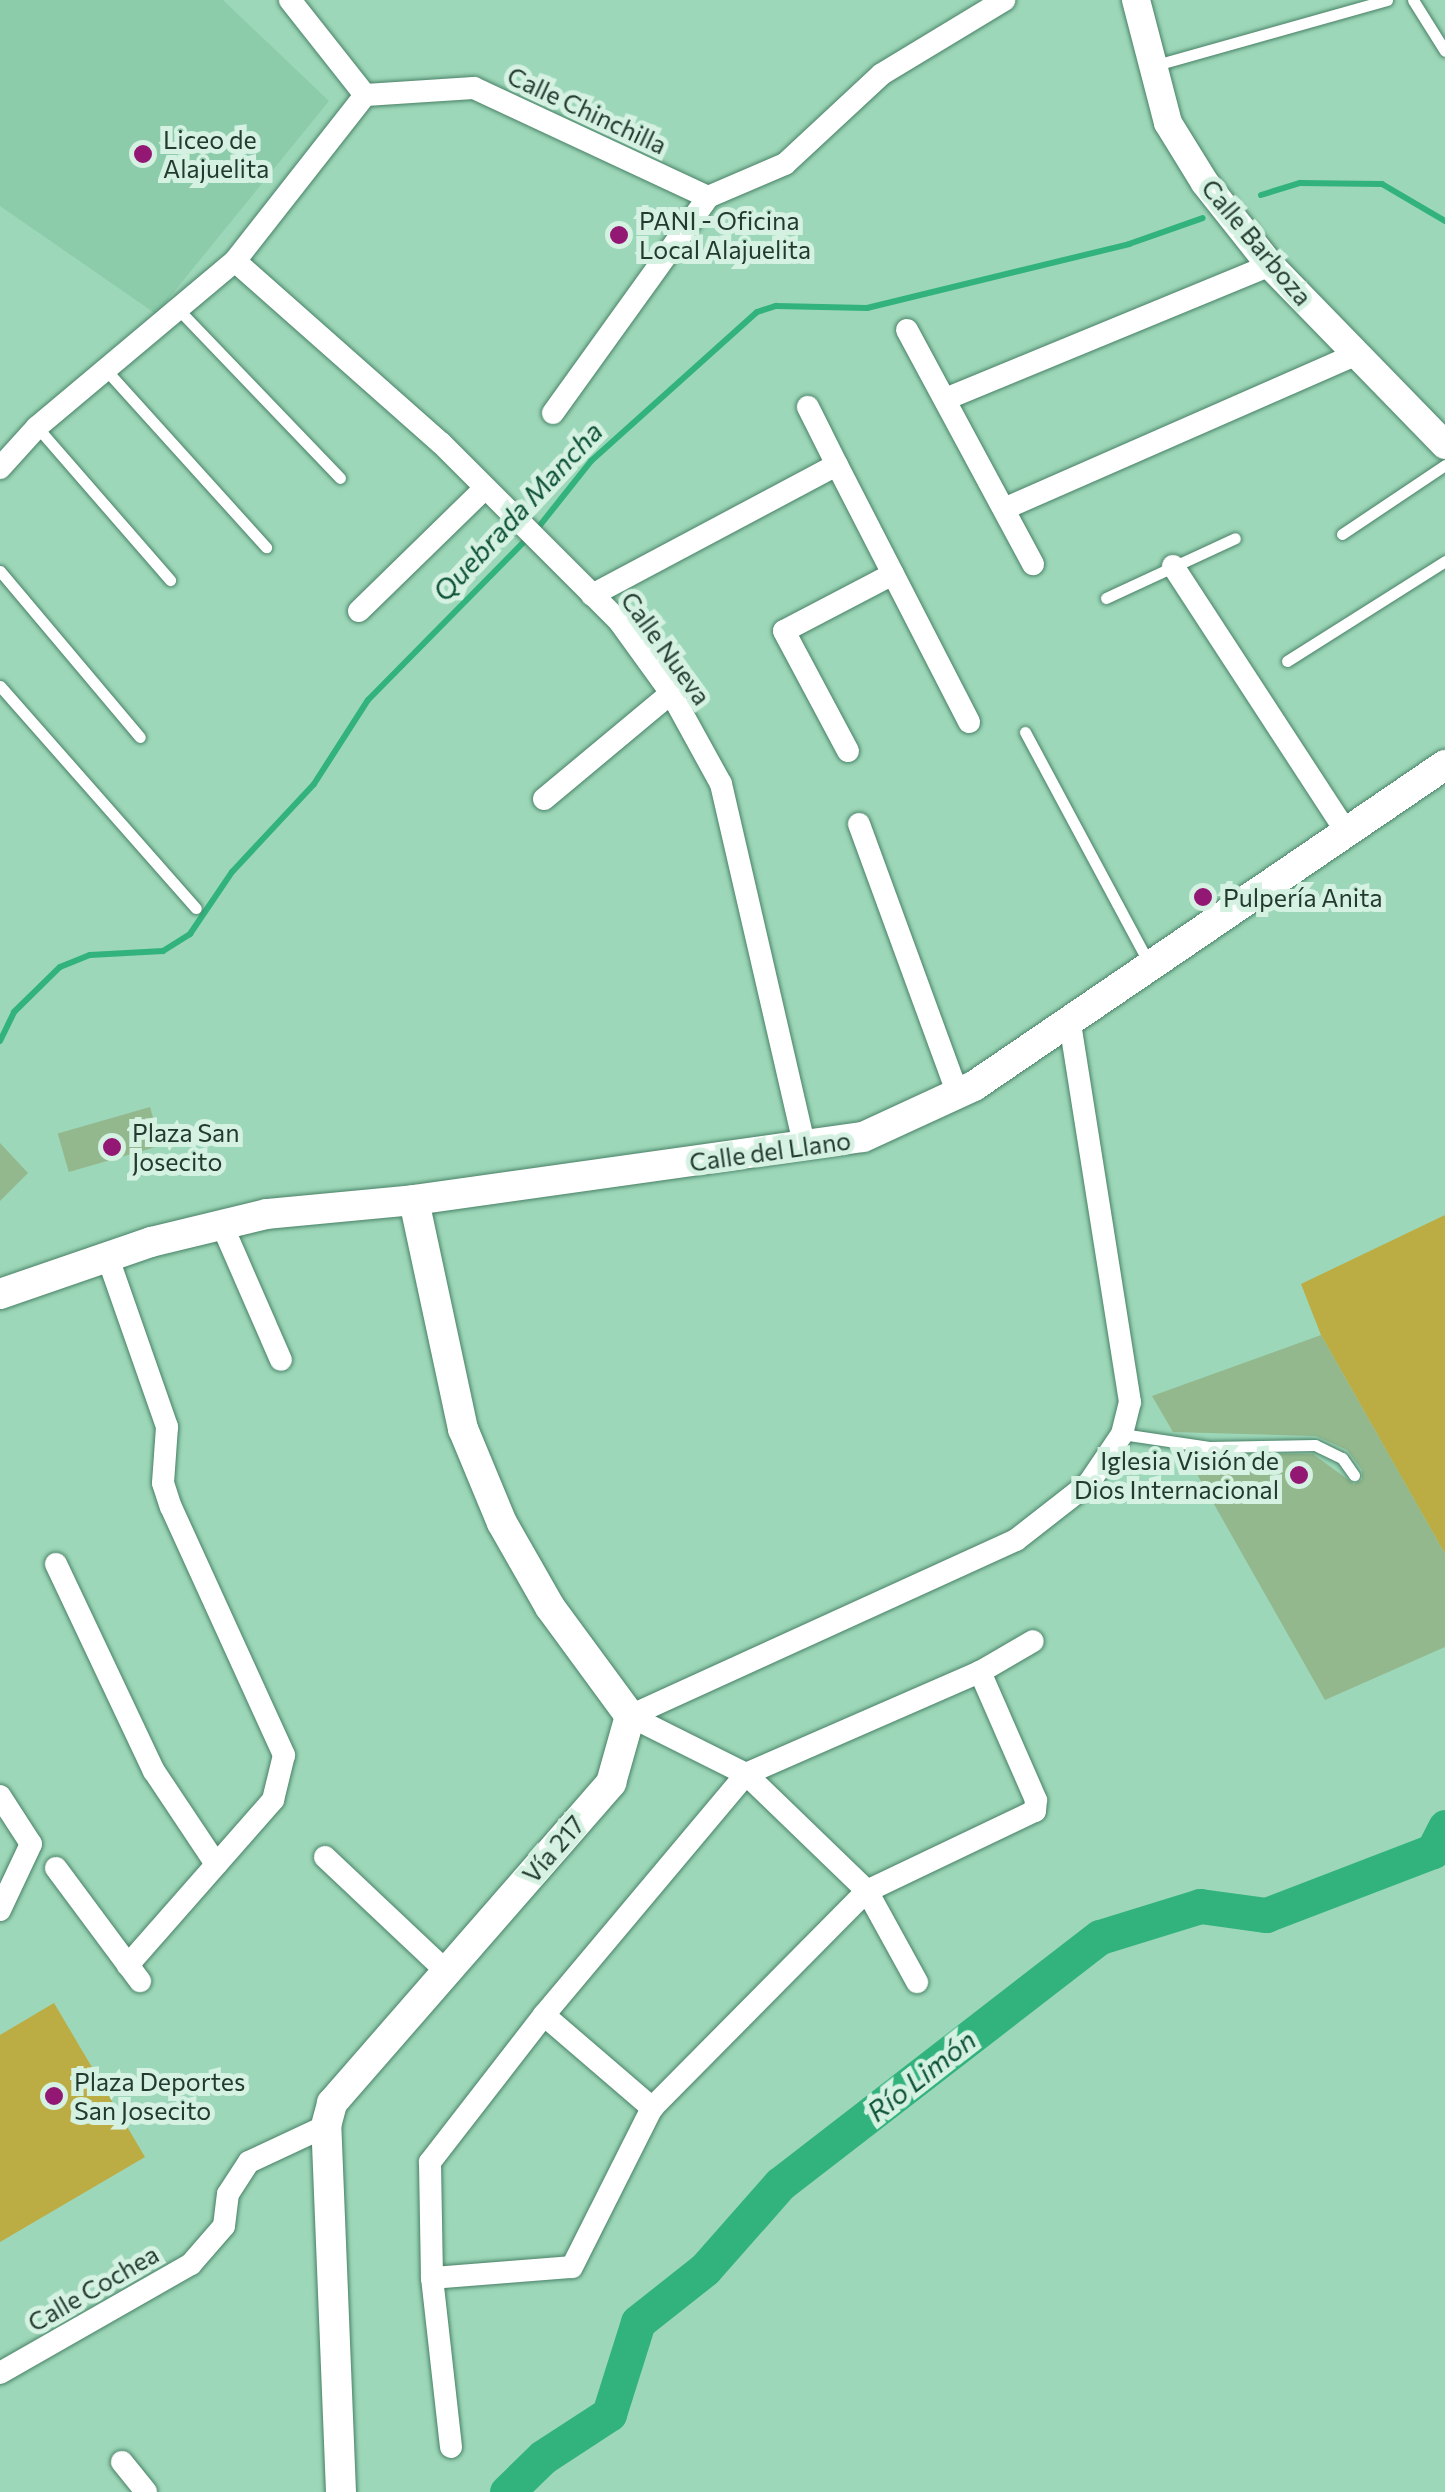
<!DOCTYPE html>
<html>
<head>
<meta charset="utf-8">
<style>
  body { margin:0 }
  #map { position:relative; width:1445px; height:2492px; overflow:hidden; background:#9dd7b9; font-family:Commissioner,sans-serif }
  div>[style] { position:absolute }
  .built>* { inset:0; background:#8cccab }
  .green>* { inset:0; background:#bbac43 }
  .stream>* { height:6px; margin:-3px; padding:0 3px; transform-origin:3px; border-radius:3px; background:#32b37e }
  .river>* { height:35px; margin:-17.5px; padding:0 17.5px; transform-origin:17.5px; border-radius:17.5px; background:#32b37e }
  .building>* { inset:0; background:#93b88d; transform-origin:0 0 }
  .roads { filter:drop-shadow(0 0 2px #498166) drop-shadow(0 0 2px #498166) }
  .service>* { height:11px; margin:-5.5px; padding:0 5.5px; transform-origin:5.5px; border-radius:5.5px; background:#fff }
  .minor>* { height:22px; margin:-11px; padding:0 11px; transform-origin:11px; border-radius:11px; background:#fff }
  .tertiary>* { height:28px; margin:-14px; padding:0 14px; transform-origin:14px; border-radius:14px; background:#fff }
  .secondary>* { height:30px; margin:-15px; padding:0 15px; transform-origin:15px; border-radius:15px; background:#fff }
  .dots>* { width:28px; height:28px; translate:-50% -50%; box-sizing:border-box; border:5px solid #d4f1e1; border-radius:50% }
  span { translate:-50% -50%; white-space:nowrap; text-align:center; line-height:1.15; -webkit-text-stroke:10px #d4f1e1; paint-order:stroke }
  .street-label { font-size:25px; color:#233b2f }
  .poi-label { font-size:25px; color:#233b2f }
  .left { translate:0 -50%; text-align:left }
  .right { translate:-100% -50%; text-align:right }
  .water-label { font-size:28px; color:#0f5338; font-style:italic }
</style>
</head>
<body>
<div id="map">
  <div class="built">
    <div style="clip-path:polygon(0 0,223px 0,329px 101px,156px 314px,0 206px)"></div>
  </div>
  <div class="green">
    <div style="clip-path:polygon(1445px 1215px,1445px 1554px,1321px 1335px,1301px 1284px)"></div>
    <div style="clip-path:polygon(54px 2003px,145px 2157px,0 2242px,0 2035px)"></div>
  </div>
  <div class="stream">
    <div style="left:1261px;top:195px;width:41px;rotate:-17.1deg"></div>
    <div style="left:1300px;top:183px;width:82px;rotate:0.7deg"></div>
    <div style="left:1382px;top:184px;width:73px;rotate:30.4deg"></div>
    <div style="left:537px;top:529px;width:87px;rotate:-51.5deg"></div>
    <div style="left:591px;top:461px;width:223px;rotate:-41.9deg"></div>
    <div style="left:757px;top:312px;width:20px;rotate:-18deg"></div>
    <div style="left:776px;top:306px;width:91px;rotate:1.3deg"></div>
    <div style="left:867px;top:308px;width:270px;rotate:-13.7deg"></div>
    <div style="left:1129px;top:244px;width:78px;rotate:-19.4deg"></div>
    <div style="left:0;top:1041px;width:32px;rotate:-64deg"></div>
    <div style="left:14px;top:1012px;width:64px;rotate:-44.4deg"></div>
    <div style="left:60px;top:967px;width:32px;rotate:-22deg"></div>
    <div style="left:90px;top:955px;width:73px;rotate:-3.1deg"></div>
    <div style="left:163px;top:951px;width:32px;rotate:-32deg"></div>
    <div style="left:190px;top:934px;width:75px;rotate:-55.9deg"></div>
    <div style="left:232px;top:872px;width:120px;rotate:-47deg"></div>
    <div style="left:314px;top:784px;width:100px;rotate:-57.3deg"></div>
    <div style="left:368px;top:700px;width:228px;rotate:-45.4deg"></div>
  </div>
  <div class="river">
    <div style="left:507px;top:2492px;width:50px;rotate:-44.2deg"></div>
    <div style="left:543px;top:2457px;width:79px;rotate:-33.1deg"></div>
    <div style="left:609px;top:2414px;width:96px;rotate:-72.5deg"></div>
    <div style="left:638px;top:2322px;width:85px;rotate:-38.3deg"></div>
    <div style="left:705px;top:2269px;width:113px;rotate:-48.6deg"></div>
    <div style="left:780px;top:2184px;width:404px;rotate:-37.7deg"></div>
    <div style="left:1100px;top:1937px;width:105px;rotate:-17.2deg"></div>
    <div style="left:1200px;top:1906px;width:67px;rotate:7.8deg"></div>
    <div style="left:1266px;top:1915px;width:179px;rotate:-21deg"></div>
    <div style="left:1433px;top:1851px;width:27px;rotate:-63deg"></div>
  </div>
  <div class="building">
    <div style="left:150px;top:1107px;width:40px;height:96px;rotate:74deg"></div>
    <div style="clip-path:polygon(0 1143px,28px 1173px,0 1201px)"></div>
    <div style="clip-path:polygon(1321px 1335px,1445px 1554px,1445px 1647px,1325px 1700px,1185px 1453px,1313px 1454px,1354px 1484px,1362px 1480px,1362px 1470px,1347px 1450px,1316px 1436px,1173px 1432px,1152px 1396px)"></div>
  </div>
  <div class="roads">
    <div class="service">
      <div style="left:1413px;top:0;width:60px;rotate:57.9deg"></div>
      <div style="left:1156px;top:65px;width:240px;rotate:-15.7deg"></div>
      <div style="left:178px;top:309px;width:234px;rotate:46.2deg"></div>
      <div style="left:106px;top:370px;width:239px;rotate:47.9deg"></div>
      <div style="left:37px;top:427px;width:203px;rotate:49deg"></div>
      <div style="left:1342px;top:534px;width:124px;rotate:-33.8deg"></div>
      <div style="left:0;top:571px;width:217px;rotate:49.9deg"></div>
      <div style="left:1106px;top:598px;width:142px;rotate:-24.9deg"></div>
      <div style="left:1287px;top:661px;width:187px;rotate:-32.3deg"></div>
      <div style="left:0;top:686px;width:296px;rotate:48.6deg"></div>
      <div style="left:1025px;top:732px;width:264px;rotate:61.8deg"></div>
      <div style="left:1122px;top:1434px;width:88px;rotate:8.5deg"></div>
      <div style="left:1209px;top:1447px;width:106px;rotate:-1.1deg"></div>
      <div style="left:1315px;top:1445px;width:30px;rotate:26deg"></div>
      <div style="left:1342px;top:1458px;width:21px;rotate:55deg"></div>
    </div>
    <div class="minor">
      <div style="left:290px;top:0;width:121px;rotate:51.7deg"></div>
      <div style="left:235px;top:261px;width:275px;rotate:41.5deg"></div>
      <div style="left:441px;top:443px;width:252px;rotate:45deg"></div>
      <div style="left:619px;top:621px;width:89px;rotate:54.2deg"></div>
      <div style="left:671px;top:693px;width:104px;rotate:61.2deg"></div>
      <div style="left:721px;top:784px;width:373px;rotate:77deg"></div>
      <div style="left:907px;top:330px;width:266px;rotate:61.7deg"></div>
      <div style="left:948px;top:398px;width:348px;rotate:-22.4deg"></div>
      <div style="left:553px;top:413px;width:266px;rotate:-54.3deg"></div>
      <div style="left:837px;top:465px;width:289px;rotate:62.8deg"></div>
      <div style="left:0;top:468px;width:55px;rotate:-47.9deg"></div>
      <div style="left:37px;top:427px;width:258px;rotate:-40deg"></div>
      <div style="left:235px;top:261px;width:211px;rotate:-51.9deg"></div>
      <div style="left:365px;top:95px;width:109px;rotate:-3.7deg"></div>
      <div style="left:474px;top:88px;width:258px;rotate:25deg"></div>
      <div style="left:708px;top:197px;width:84px;rotate:-23.2deg"></div>
      <div style="left:785px;top:164px;width:132px;rotate:-42.9deg"></div>
      <div style="left:882px;top:74px;width:143px;rotate:-31.2deg"></div>
      <div style="left:1006px;top:508px;width:383px;rotate:-23.7deg"></div>
      <div style="left:1173px;top:566px;width:319px;rotate:56.9deg"></div>
      <div style="left:592px;top:595px;width:277px;rotate:-28deg"></div>
      <div style="left:837px;top:465px;width:65px;rotate:-116.6deg"></div>
      <div style="left:359px;top:611px;width:176px;rotate:-44.3deg"></div>
      <div style="left:848px;top:751px;width:136px;rotate:-118.1deg"></div>
      <div style="left:784px;top:631px;width:123px;rotate:-27.6deg"></div>
      <div style="left:544px;top:799px;width:165px;rotate:-39.8deg"></div>
      <div style="left:859px;top:824px;width:289px;rotate:69.9deg"></div>
      <div style="left:222px;top:1225px;width:147px;rotate:66.4deg"></div>
      <div style="left:109px;top:1261px;width:176px;rotate:70.7deg"></div>
      <div style="left:167px;top:1427px;width:56px;rotate:94.1deg"></div>
      <div style="left:163px;top:1483px;width:25px;rotate:72deg"></div>
      <div style="left:171px;top:1507px;width:273px;rotate:65.5deg"></div>
      <div style="left:284px;top:1755px;width:46px;rotate:103.7deg"></div>
      <div style="left:273px;top:1800px;width:220px;rotate:131.3deg"></div>
      <div style="left:56px;top:1564px;width:229px;rotate:64.7deg"></div>
      <div style="left:154px;top:1771px;width:112px;rotate:56.3deg"></div>
      <div style="left:630px;top:1716px;width:424px;rotate:-24.5deg"></div>
      <div style="left:1016px;top:1540px;width:93px;rotate:-38deg"></div>
      <div style="left:1089px;top:1483px;width:59px;rotate:-56deg"></div>
      <div style="left:1122px;top:1434px;width:33px;rotate:-76deg"></div>
      <div style="left:1130px;top:1402px;width:384px;rotate:-99deg"></div>
      <div style="left:630px;top:1716px;width:130px;rotate:26.6deg"></div>
      <div style="left:746px;top:1774px;width:168px;rotate:44deg"></div>
      <div style="left:867px;top:1891px;width:104px;rotate:61.2deg"></div>
      <div style="left:0;top:1796px;width:57px;rotate:57.1deg"></div>
      <div style="left:31px;top:1844px;width:73px;rotate:115.2deg"></div>
      <div style="left:325px;top:1857px;width:166px;rotate:43.3deg"></div>
      <div style="left:56px;top:1868px;width:141px;rotate:53.4deg"></div>
      <div style="left:544px;top:2015px;width:143px;rotate:40.7deg"></div>
      <div style="left:432px;top:2278px;width:140px;rotate:-4.5deg"></div>
      <div style="left:572px;top:2267px;width:178px;rotate:-63.3deg"></div>
      <div style="left:652px;top:2108px;width:305px;rotate:-45.3deg"></div>
      <div style="left:867px;top:1891px;width:186px;rotate:-25.5deg"></div>
      <div style="left:1035px;top:1811px;width:11px;rotate:-85deg"></div>
      <div style="left:1036px;top:1800px;width:140px;rotate:-113.6deg"></div>
      <div style="left:0;top:2373px;width:220px;rotate:-29.7deg"></div>
      <div style="left:191px;top:2264px;width:50px;rotate:-49deg"></div>
      <div style="left:224px;top:2226px;width:32px;rotate:-83deg"></div>
      <div style="left:228px;top:2194px;width:38px;rotate:-57deg"></div>
      <div style="left:249px;top:2162px;width:85px;rotate:-25.1deg"></div>
      <div style="left:451px;top:2447px;width:170px;rotate:-96.4deg"></div>
      <div style="left:432px;top:2278px;width:116px;rotate:-91deg"></div>
      <div style="left:430px;top:2162px;width:186px;rotate:-52.2deg"></div>
      <div style="left:544px;top:2015px;width:314px;rotate:-50deg"></div>
      <div style="left:746px;top:1774px;width:255px;rotate:-23.6deg"></div>
      <div style="left:980px;top:1672px;width:61px;rotate:-30.3deg"></div>
      <div style="left:122px;top:2462px;width:38px;rotate:51deg"></div>
    </div>
    <div class="tertiary">
      <div style="left:1136px;top:0;width:127px;rotate:75.4deg"></div>
      <div style="left:1168px;top:123px;width:70px;rotate:58.3deg"></div>
      <div style="left:1205px;top:183px;width:105px;rotate:51.6deg"></div>
      <div style="left:1270px;top:265px;width:251px;rotate:45.8deg"></div>
    </div>
    <div class="secondary">
      <div style="left:0;top:1294px;width:160px;rotate:-19deg"></div>
      <div style="left:151px;top:1242px;width:119px;rotate:-13.6deg"></div>
      <div style="left:267px;top:1214px;width:148px;rotate:-5.4deg"></div>
      <div style="left:414px;top:1200px;width:453px;rotate:-8deg"></div>
      <div style="left:863px;top:1137px;width:122px;rotate:-24.7deg"></div>
      <div style="left:974px;top:1086px;width:570px;rotate:-34.28deg"></div>
      <div style="left:341px;top:2492px;width:366px;rotate:-92.3deg"></div>
      <div style="left:326px;top:2126px;width:24px;rotate:-75deg"></div>
      <div style="left:332px;top:2103px;width:425px;rotate:-48.9deg"></div>
      <div style="left:611px;top:1783px;width:70px;rotate:-74.2deg"></div>
      <div style="left:630px;top:1716px;width:135px;rotate:-126.3deg"></div>
      <div style="left:550px;top:1607px;width:97px;rotate:-119.7deg"></div>
      <div style="left:502px;top:1523px;width:102px;rotate:-112.5deg"></div>
      <div style="left:463px;top:1429px;width:234px;rotate:-102.1deg"></div>
    </div>
  </div>
  <div class="dots">
    <div style="left:143px;top:154px;background:#931874"></div>
    <div style="left:619px;top:235px;background:#931874"></div>
    <div style="left:1203px;top:897px;background:#931874"></div>
    <div style="left:112px;top:1147px;background:#931874"></div>
    <div style="left:1299px;top:1475px;background:#931874"></div>
    <div style="left:54px;top:2096px;background:#931874"></div>
  </div>
  <div class="street-label">
    <span style="left:587px;top:110px;rotate:25deg">Calle Chinchilla</span>
    <span style="left:1257px;top:242px;rotate:50deg">Calle Barboza</span>
    <span style="left:666px;top:648px;rotate:54deg">Calle Nueva</span>
    <span style="left:770px;top:1151px;rotate:-8deg">Calle del Llano</span>
    <span style="left:553px;top:1849px;rotate:-49deg">Vía 217</span>
    <span style="left:93px;top:2288px;rotate:-30deg">Calle Cochea</span>
  </div>
  <div class="poi-label">
    <span class="left" style="left:163px;top:154px">Liceo de<br>Alajuelita</span>
    <span class="left" style="left:639px;top:235px">PANI - Oficina<br>Local Alajuelita</span>
    <span class="left" style="left:1223px;top:897px">Pulpería Anita</span>
    <span class="left" style="left:132px;top:1147px">Plaza San<br>Josecito</span>
    <span class="right" style="left:1279px;top:1475px">Iglesia Visión de<br>Dios Internacional</span>
    <span class="left" style="left:74px;top:2096px">Plaza Deportes<br>San Josecito</span>
  </div>
  <div class="water-label">
    <span style="left:517px;top:511px;rotate:-47deg">Quebrada Mancha</span>
    <span style="left:921px;top:2075px;rotate:-38deg">Río Limón</span>
  </div>
</div>
</body>
</html>
